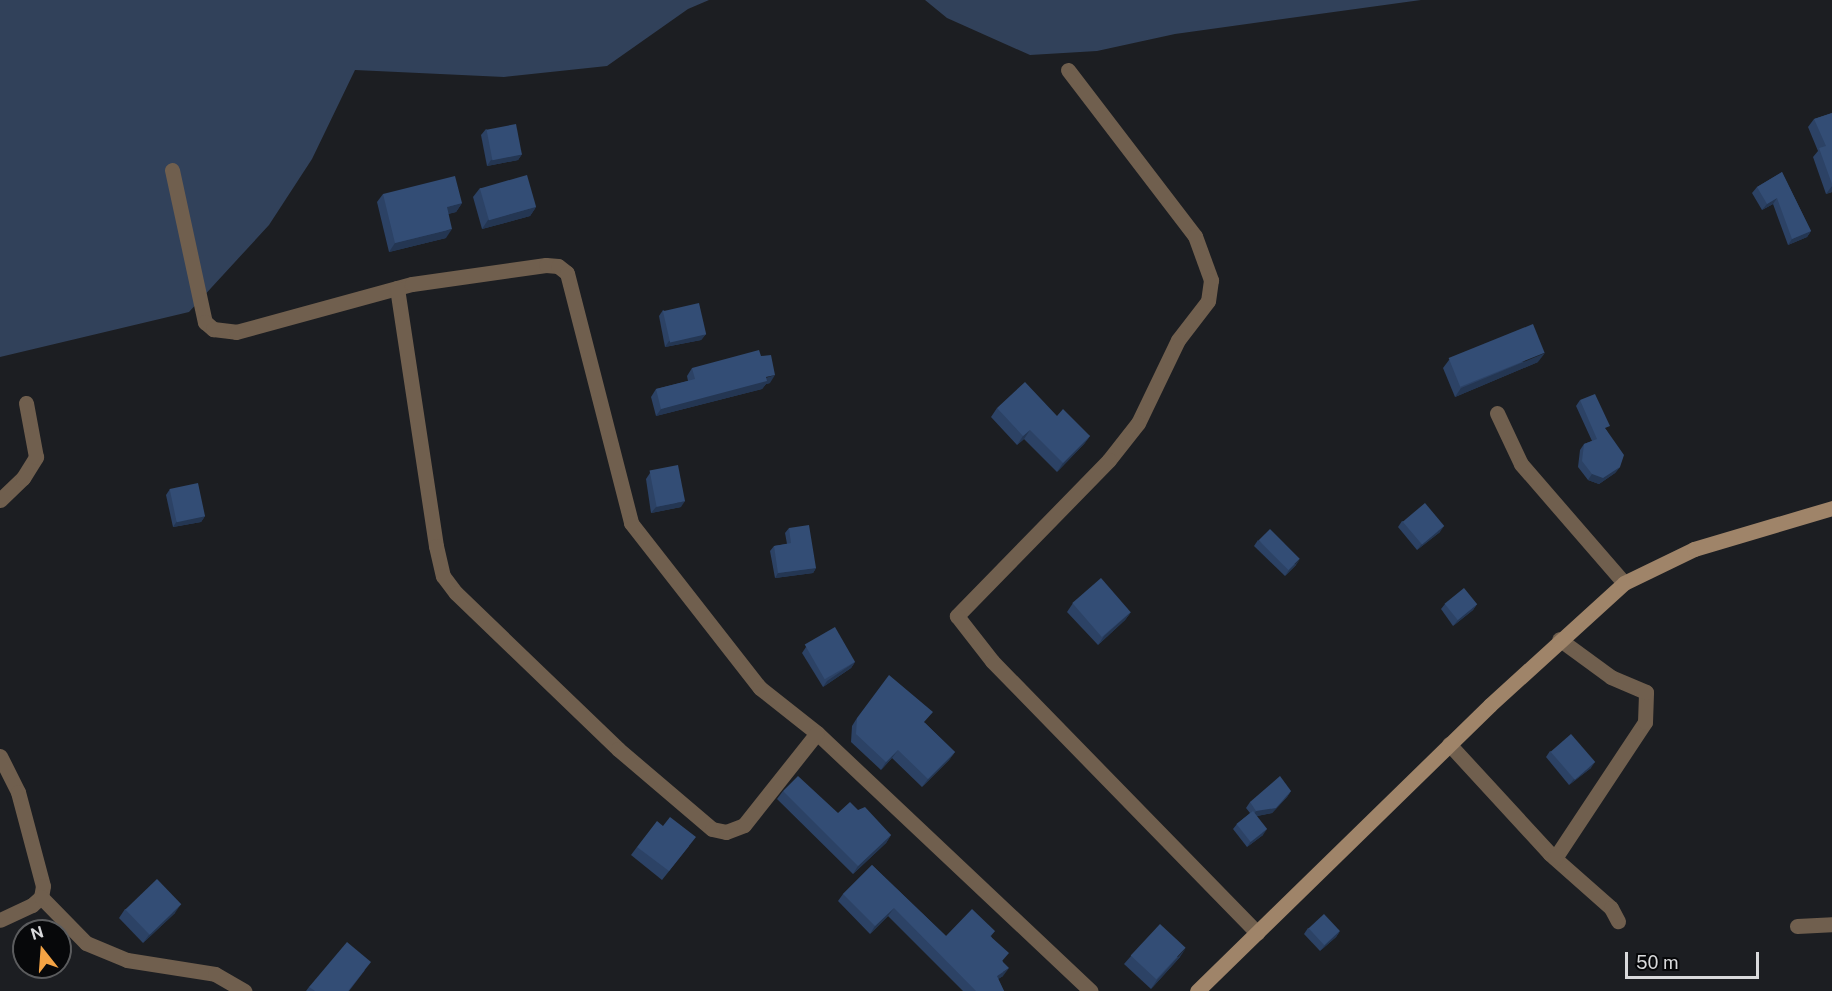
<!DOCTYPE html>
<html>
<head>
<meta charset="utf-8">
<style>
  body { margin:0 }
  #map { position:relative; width:1832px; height:991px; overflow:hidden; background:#1c1e22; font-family:"Public Sans",sans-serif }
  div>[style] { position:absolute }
  .green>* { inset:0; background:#31415a }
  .street>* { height:15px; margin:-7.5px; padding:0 7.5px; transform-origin:7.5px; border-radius:7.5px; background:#705f4e }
  .secondary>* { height:15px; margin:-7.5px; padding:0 7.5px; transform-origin:7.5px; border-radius:7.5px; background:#9f8469 }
  .wall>* { inset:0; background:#2c4265 }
  .shaded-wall>* { inset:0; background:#243652 }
  .building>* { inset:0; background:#334d75; transform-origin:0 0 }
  span { translate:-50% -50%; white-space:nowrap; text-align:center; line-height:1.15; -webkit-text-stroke:5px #07080a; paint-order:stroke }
  .north { position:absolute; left:12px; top:919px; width:60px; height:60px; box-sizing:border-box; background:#07080a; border:2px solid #5b5c5e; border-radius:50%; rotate:343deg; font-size:16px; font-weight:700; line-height:24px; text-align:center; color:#d9dadc }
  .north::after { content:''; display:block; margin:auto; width:21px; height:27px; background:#f4a344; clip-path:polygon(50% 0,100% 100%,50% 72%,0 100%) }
  .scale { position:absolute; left:1625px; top:952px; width:134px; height:27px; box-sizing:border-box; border:3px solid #d9dadc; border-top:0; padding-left:8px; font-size:18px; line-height:21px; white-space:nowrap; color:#d9dadc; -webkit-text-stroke:4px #07080a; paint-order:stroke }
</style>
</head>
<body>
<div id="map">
  <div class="green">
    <div style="clip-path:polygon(0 0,709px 0,688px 9px,607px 66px,504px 77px,355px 70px,312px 159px,269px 225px,189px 312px,0 357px)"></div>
    <div style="clip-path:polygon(925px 0,1421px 0,1175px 34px,1097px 51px,1030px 55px,947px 18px)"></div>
  </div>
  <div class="street">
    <div style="left:1068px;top:70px;width:209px;rotate:52.6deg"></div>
    <div style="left:1195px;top:236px;width:47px;rotate:70deg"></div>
    <div style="left:1211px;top:280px;width:21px;rotate:98deg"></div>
    <div style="left:1208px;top:301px;width:49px;rotate:127.6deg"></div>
    <div style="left:1178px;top:340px;width:92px;rotate:115.7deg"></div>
    <div style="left:1138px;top:423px;width:47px;rotate:128.1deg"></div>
    <div style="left:1109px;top:460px;width:218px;rotate:134.3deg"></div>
    <div style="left:957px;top:616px;width:57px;rotate:52.1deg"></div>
    <div style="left:992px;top:661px;width:380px;rotate:45.7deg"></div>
    <div style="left:172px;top:170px;width:156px;rotate:77.8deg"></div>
    <div style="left:205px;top:322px;width:11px;rotate:41deg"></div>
    <div style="left:213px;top:329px;width:23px;rotate:7deg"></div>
    <div style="left:236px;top:332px;width:182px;rotate:-15.3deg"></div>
    <div style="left:412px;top:284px;width:135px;rotate:-8.1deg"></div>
    <div style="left:546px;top:265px;width:12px;rotate:5deg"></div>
    <div style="left:558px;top:266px;width:11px;rotate:38deg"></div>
    <div style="left:567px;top:273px;width:258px;rotate:75.6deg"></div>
    <div style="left:631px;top:523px;width:209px;rotate:52deg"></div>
    <div style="left:760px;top:688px;width:73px;rotate:38.3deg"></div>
    <div style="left:817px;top:733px;width:376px;rotate:43.3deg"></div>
    <div style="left:397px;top:288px;width:261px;rotate:81.4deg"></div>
    <div style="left:436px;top:546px;width:31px;rotate:77deg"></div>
    <div style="left:443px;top:576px;width:21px;rotate:53deg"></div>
    <div style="left:456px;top:593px;width:225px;rotate:43.9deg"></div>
    <div style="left:618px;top:749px;width:123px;rotate:40.4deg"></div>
    <div style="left:712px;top:829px;width:14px;rotate:12deg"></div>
    <div style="left:726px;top:832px;width:19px;rotate:-21deg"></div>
    <div style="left:744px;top:825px;width:117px;rotate:-51.6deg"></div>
    <div style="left:1497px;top:413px;width:56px;rotate:64.8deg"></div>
    <div style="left:1521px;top:464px;width:157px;rotate:49.1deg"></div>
    <div style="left:0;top:500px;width:32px;rotate:-44deg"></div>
    <div style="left:23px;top:478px;width:25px;rotate:-58deg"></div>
    <div style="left:36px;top:457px;width:55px;rotate:-100.5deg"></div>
    <div style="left:1449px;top:744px;width:149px;rotate:47.4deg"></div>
    <div style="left:1550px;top:854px;width:81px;rotate:41.5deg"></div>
    <div style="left:1611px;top:908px;width:15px;rotate:62deg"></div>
    <div style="left:0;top:756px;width:40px;rotate:63.4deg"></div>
    <div style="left:18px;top:792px;width:97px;rotate:75.1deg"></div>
    <div style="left:43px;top:886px;width:11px;rotate:100deg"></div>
    <div style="left:41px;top:897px;width:12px;rotate:138deg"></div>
    <div style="left:32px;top:905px;width:35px;rotate:155deg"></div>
    <div style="left:1555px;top:858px;width:163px;rotate:-56.5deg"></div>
    <div style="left:1645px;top:722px;width:30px;rotate:-88deg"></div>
    <div style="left:1646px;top:692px;width:38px;rotate:-157deg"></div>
    <div style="left:1611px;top:677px;width:64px;rotate:-143.8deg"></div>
    <div style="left:41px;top:897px;width:64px;rotate:45.6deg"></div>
    <div style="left:86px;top:943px;width:44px;rotate:22.5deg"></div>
    <div style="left:127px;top:960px;width:89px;rotate:9deg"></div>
    <div style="left:215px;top:974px;width:34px;rotate:30deg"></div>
    <div style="left:1797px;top:926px;width:35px;rotate:-3deg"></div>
  </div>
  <div class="secondary">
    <div style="left:1197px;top:991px;width:409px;rotate:-44.3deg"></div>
    <div style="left:1490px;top:705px;width:181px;rotate:-42.3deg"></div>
    <div style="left:1624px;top:583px;width:78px;rotate:-25.9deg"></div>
    <div style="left:1694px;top:549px;width:144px;rotate:-16.5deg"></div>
  </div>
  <div class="wall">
    <div style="clip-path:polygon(1832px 113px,1832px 192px,1826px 194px,1813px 157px,1818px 151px,1808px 127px,1814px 119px)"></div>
    <div style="clip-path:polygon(486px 129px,522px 154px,518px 160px,487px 166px,481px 135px)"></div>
    <div style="clip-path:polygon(1782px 172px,1811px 231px,1807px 237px,1788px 245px,1773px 204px,1762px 210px,1752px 193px,1757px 187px)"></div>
    <div style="clip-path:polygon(480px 188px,536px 207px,530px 216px,482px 229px,473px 197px)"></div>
    <div style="clip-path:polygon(383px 194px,462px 203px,456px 212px,448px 214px,446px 238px,389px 252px,377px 202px)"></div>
    <div style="clip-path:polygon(663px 310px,706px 334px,701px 340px,665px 347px,659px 316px)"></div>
    <div style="clip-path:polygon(1449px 360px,1538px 362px,1455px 397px,1443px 368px)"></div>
    <div style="clip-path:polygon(692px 368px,770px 383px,766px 384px,762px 389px,656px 416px,651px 397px,656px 389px,688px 381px,687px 376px)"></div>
    <div style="clip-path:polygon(1580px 400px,1607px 431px,1620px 467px,1615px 473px,1599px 484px,1588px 480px,1578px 467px,1580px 450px,1584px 444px,1592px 441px,1576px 406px)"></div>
    <div style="clip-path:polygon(997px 408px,1057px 416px,1090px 436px,1084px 444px,1057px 472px,1024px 439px,1017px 445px,991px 417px)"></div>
    <div style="clip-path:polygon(650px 473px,681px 507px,651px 513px,646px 479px)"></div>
    <div style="clip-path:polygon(170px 489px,205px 516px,201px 522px,173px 527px,166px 495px)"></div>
    <div style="clip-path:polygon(1402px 521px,1440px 532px,1417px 550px,1398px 527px)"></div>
    <div style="clip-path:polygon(789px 528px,816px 568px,813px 573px,775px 578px,770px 551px,774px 546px,787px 544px,785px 533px)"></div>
    <div style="clip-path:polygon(1258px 540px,1296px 565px,1285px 576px,1254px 546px)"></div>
    <div style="clip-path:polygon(1073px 603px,1131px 612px,1125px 620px,1098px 645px,1067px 612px)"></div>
    <div style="clip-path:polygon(1445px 604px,1477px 604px,1473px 610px,1453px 626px,1441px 609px)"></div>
    <div style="clip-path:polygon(806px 647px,855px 662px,851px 668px,823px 687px,802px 653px)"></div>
    <div style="clip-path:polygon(857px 718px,925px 723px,955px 752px,949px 760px,922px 787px,892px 758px,881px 770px,851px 742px,852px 726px)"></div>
    <div style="clip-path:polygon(1550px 751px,1591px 768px,1569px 785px,1546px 757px)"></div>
    <div style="clip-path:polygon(783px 791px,838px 813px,858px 810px,891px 835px,886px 843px,853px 874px,777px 799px)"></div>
    <div style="clip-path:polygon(1291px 791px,1287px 797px,1272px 813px,1257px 816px,1263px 835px,1247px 847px,1233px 829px,1237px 824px,1250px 813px,1246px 808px,1250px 802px)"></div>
    <div style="clip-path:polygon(689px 846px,662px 880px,631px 855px,637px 847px)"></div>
    <div style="clip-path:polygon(872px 865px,946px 936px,995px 931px,991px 936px,1003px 962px,1003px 976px,998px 979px,1004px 991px,963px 991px,888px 916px,870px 934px,838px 901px,843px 894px)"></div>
    <div style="clip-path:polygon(125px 909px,175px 913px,143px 943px,119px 918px)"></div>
    <div style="clip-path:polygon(1308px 928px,1340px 931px,1336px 937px,1320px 951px,1304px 934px)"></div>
    <div style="clip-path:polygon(1131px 956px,1180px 957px,1151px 989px,1124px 964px)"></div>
    <div style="clip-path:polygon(365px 970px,349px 991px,306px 991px,309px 987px)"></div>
  </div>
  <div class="shaded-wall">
    <div style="clip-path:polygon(522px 154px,518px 160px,487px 166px,491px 160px)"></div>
    <div style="clip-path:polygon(1832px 186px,1832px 192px,1826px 194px)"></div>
    <div style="clip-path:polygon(1777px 198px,1773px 204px,1762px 210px,1767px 204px)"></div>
    <div style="clip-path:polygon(462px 203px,456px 212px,440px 216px,447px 207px)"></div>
    <div style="clip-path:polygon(536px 207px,530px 216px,482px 229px,488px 220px)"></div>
    <div style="clip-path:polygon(452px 229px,446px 238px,389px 252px,395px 243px)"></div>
    <div style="clip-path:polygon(1811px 231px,1807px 237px,1788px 245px,1792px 239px)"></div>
    <div style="clip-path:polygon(706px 334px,701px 340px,665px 347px,669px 341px)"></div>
    <div style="clip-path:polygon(1545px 353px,1538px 362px,1455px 397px,1461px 388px)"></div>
    <div style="clip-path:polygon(775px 375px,770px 383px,766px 384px,762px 389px,656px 416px,661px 409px)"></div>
    <div style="clip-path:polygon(1030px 430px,1024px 439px,1017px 445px,1023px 436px)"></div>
    <div style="clip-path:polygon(1090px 436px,1084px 444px,1057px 472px,1063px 463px)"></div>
    <div style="clip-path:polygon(1620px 467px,1615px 473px,1599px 484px,1588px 480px,1592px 474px)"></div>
    <div style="clip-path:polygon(685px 501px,681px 507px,651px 513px,656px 507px)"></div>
    <div style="clip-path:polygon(205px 516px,201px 522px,173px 527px,177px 521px)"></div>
    <div style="clip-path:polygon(1444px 526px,1440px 532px,1417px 550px,1422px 544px)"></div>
    <div style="clip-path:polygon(1300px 559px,1296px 565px,1285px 576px,1289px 570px)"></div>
    <div style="clip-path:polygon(816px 568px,813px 573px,775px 578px,778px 573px)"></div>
    <div style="clip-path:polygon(1477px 604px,1473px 610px,1453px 626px,1458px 620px)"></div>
    <div style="clip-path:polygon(1131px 612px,1125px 620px,1098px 645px,1104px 636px)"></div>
    <div style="clip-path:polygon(855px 662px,851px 668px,823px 687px,827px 681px)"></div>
    <div style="clip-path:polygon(898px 750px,892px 758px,881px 770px,886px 762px)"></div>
    <div style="clip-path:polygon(955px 752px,949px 760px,922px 787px,928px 779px)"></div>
    <div style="clip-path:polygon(1595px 762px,1591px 768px,1569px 785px,1574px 779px)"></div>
    <div style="clip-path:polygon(1291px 791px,1287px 797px,1272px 813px,1252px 817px,1256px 811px)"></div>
    <div style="clip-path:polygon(1267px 829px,1263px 835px,1247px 847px,1251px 841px)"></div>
    <div style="clip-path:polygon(891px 835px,886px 843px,853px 874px,858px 866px)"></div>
    <div style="clip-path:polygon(181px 904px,175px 913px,143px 943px,149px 935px)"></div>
    <div style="clip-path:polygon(894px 908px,888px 916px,870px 934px,875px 926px)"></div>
    <div style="clip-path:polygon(1340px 931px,1336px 937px,1320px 951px,1325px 945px)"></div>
    <div style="clip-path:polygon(1186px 948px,1180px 957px,1151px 989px,1157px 980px)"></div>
    <div style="clip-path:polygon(1009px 968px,1003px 976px,992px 983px,997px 976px)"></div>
  </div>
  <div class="building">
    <div style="clip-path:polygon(1832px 113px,1832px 184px,1819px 148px,1826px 146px,1814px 119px)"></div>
    <div style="left:516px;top:124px;width:31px;height:30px;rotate:79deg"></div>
    <div style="clip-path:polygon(1782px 172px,1811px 231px,1792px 239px,1777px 198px,1767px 204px,1757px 187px)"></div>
    <div style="left:527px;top:175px;width:33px;height:49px;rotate:74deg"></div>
    <div style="clip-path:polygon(455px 176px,462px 203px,447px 207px,452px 229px,395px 243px,383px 194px)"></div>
    <div style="left:699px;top:303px;width:32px;height:37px;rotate:77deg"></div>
    <div style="left:1533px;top:324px;width:31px;height:91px;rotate:68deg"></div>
    <div style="clip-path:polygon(759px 350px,761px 356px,771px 355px,775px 375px,766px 377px,767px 381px,661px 409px,656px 389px,695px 379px,692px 368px)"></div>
    <div style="clip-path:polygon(1025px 382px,1057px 416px,1063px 409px,1090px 436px,1063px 463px,1030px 430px,1023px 436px,997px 408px)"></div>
    <div style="clip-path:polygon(1595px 394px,1610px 426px,1605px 428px,1624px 455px,1620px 467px,1603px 478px,1592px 474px,1582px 461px,1584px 444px,1597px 439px,1580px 400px)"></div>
    <div style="left:678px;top:465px;width:37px;height:29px;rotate:79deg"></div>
    <div style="left:198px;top:483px;width:34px;height:29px;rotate:78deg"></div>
    <div style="left:1425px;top:503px;width:30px;height:29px;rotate:50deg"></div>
    <div style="clip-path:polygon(809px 525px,816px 568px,778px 573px,774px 546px,791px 543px,789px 528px)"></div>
    <div style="left:1270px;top:529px;width:42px;height:16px;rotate:45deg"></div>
    <div style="left:1101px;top:578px;width:45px;height:38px;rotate:49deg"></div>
    <div style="left:1464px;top:588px;width:21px;height:25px;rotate:51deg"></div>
    <div style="left:835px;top:627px;width:40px;height:35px;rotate:60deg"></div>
    <div style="clip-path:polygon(889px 675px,933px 712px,924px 722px,955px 752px,928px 779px,898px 750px,886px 762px,856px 734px,857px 718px)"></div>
    <div style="left:1571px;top:734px;width:37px;height:27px;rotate:49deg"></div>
    <div style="clip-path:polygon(798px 776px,838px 813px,850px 802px,858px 810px,865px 807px,891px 835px,858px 866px,783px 791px)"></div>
    <div style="clip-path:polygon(1280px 776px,1291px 791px,1276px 808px,1256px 811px,1250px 802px)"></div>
    <div style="left:1253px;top:811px;width:23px;height:21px;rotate:52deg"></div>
    <div style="clip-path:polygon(670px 817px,696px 837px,669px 871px,637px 847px,657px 821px,663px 826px)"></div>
    <div style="clip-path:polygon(872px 865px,946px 936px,972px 909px,995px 931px,990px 936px,1009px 953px,1002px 961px,1009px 968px,997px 976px,1004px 991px,976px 991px,894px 908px,875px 926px,843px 894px)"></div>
    <div style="left:157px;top:879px;width:35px;height:44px;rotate:46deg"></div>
    <div style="left:1324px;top:914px;width:23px;height:21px;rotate:47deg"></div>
    <div style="left:1160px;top:924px;width:35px;height:43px;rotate:43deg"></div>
    <div style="clip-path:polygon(347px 942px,371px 962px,348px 991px,315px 991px,309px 987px)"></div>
  </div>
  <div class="north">N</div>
  <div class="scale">50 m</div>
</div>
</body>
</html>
